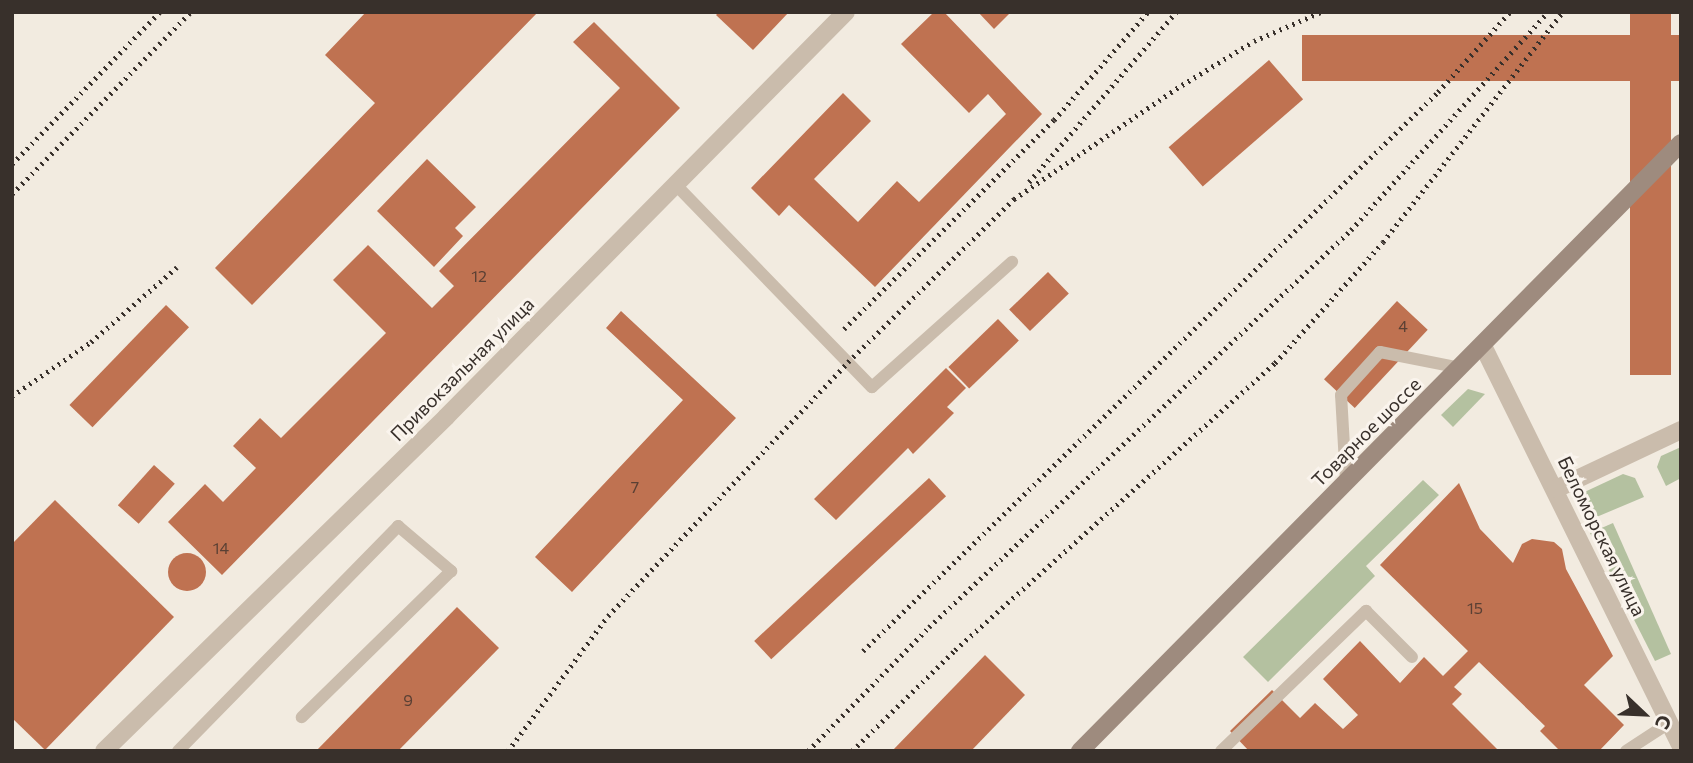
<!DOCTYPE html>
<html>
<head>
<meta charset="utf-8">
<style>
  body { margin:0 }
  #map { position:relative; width:1693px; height:763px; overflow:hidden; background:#f2ebe0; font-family:Commissioner,sans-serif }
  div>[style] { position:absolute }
  .green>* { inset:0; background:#b4c1a0 }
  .building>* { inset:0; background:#bf7251; transform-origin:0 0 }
  .round { border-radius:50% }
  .lane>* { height:12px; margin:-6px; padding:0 6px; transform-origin:6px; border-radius:6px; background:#cabcac }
  .street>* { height:18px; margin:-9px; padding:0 9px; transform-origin:9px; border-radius:9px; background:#cabcac }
  .secondary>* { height:18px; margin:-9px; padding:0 9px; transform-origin:9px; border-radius:9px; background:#9e8b7e }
  .rail>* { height:5px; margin-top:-2.5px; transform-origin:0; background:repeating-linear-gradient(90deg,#38302b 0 2px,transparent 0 7px) }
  span { translate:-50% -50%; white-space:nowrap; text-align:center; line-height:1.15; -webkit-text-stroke:6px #faf4ed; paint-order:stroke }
  .number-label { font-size:16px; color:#5a4034 }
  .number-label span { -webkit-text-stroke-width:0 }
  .street-label { font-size:19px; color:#38302b }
  .frame { position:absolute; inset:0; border:14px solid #38302b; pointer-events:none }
  .north { position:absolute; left:1609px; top:679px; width:70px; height:70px; -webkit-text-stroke:5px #faf4ed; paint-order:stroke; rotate:113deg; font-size:19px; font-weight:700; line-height:28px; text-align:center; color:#38302b }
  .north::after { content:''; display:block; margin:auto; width:24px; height:32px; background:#38302b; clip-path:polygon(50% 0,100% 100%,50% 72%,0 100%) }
</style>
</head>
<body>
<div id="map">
  <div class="green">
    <div style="clip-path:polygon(1468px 389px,1485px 394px,1453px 427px,1441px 415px)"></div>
    <div style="clip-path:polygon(1681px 447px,1681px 478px,1666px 486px,1657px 467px,1661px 456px)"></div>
    <div style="clip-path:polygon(1623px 474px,1635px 478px,1644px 497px,1587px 521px,1576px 496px)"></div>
    <div style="clip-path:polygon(1423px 480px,1439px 495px,1366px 566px,1375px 576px,1268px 682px,1243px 657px)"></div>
    <div style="clip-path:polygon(1613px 523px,1671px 654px,1655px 661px,1590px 533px)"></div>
  </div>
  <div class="building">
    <div style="clip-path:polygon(366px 12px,538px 12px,252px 305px,215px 268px,375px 103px,325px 55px)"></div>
    <div style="clip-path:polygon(719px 12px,789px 12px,753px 50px,716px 15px)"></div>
    <div style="clip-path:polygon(934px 12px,944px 12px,1042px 114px,875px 287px,789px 205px,779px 216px,751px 188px,843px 93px,871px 121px,814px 179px,858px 222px,897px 181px,919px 202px,1006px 114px,988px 94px,969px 113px,901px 44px)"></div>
    <div style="clip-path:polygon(978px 12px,1011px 12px,994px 29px)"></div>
    <div style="left:1630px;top:12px;width:41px;height:363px"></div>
    <div style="clip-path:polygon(594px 22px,680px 108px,222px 575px,168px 522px,205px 484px,223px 502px,256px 468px,233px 446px,260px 418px,281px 438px,386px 333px,333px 280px,368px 245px,432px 308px,454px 286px,439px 271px,620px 88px,573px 42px)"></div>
    <div style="left:1681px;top:35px;width:46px;height:379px;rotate:90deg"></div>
    <div style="left:1269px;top:60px;width:52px;height:133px;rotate:49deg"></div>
    <div style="clip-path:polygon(427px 159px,476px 207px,455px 228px,463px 236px,434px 267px,377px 211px)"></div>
    <div style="left:1048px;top:272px;width:30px;height:54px;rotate:46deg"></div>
    <div style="left:1397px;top:301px;width:42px;height:107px;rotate:43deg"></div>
    <div style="left:166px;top:305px;width:32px;height:139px;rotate:44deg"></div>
    <div style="clip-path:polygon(621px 311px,736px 418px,572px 592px,535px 557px,683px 400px,606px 328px)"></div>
    <div style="left:998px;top:319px;width:30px;height:69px;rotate:46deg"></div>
    <div style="clip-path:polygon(946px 368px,966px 388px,947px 407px,954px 413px,913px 454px,908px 448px,836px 520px,814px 499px)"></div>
    <div style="left:154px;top:465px;width:28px;height:54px;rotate:42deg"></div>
    <div style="left:929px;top:478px;width:25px;height:239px;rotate:47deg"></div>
    <div style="clip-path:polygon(1459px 483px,1480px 529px,1513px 563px,1522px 544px,1532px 539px,1554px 542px,1562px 549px,1566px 569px,1613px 656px,1584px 685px,1624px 725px,1599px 751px,1560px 751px,1540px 731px,1545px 726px,1479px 662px,1454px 687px,1462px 694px,1452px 704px,1499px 751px,1249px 751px,1230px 731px,1272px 690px,1300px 718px,1315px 703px,1343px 729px,1358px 715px,1323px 679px,1360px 641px,1400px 683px,1424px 657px,1443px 676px,1468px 651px,1380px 565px)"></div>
    <div style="clip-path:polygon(55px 500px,174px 617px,45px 750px,12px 718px,12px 544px)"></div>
    <div class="round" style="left:168px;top:553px;width:38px;height:38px"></div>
    <div style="clip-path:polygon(457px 607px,499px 648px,398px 751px,316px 751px)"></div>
    <div style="clip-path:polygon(985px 655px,1025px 695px,971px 751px,892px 751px)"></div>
  </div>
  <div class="lane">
    <div style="left:675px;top:184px;width:283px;rotate:45.9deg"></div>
    <div style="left:872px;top:387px;width:188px;rotate:-41.8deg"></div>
    <div style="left:1346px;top:481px;width:86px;rotate:-93.3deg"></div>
    <div style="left:1341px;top:395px;width:58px;rotate:-47.8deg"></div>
    <div style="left:1380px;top:352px;width:83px;rotate:11.2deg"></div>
    <div style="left:178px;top:751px;width:315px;rotate:-45.6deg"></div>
    <div style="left:398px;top:526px;width:70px;rotate:40.3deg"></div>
    <div style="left:451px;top:571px;width:209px;rotate:135.6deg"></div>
    <div style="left:1221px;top:751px;width:202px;rotate:-44deg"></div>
    <div style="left:1366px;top:611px;width:65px;rotate:45deg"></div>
    <div style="left:1626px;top:751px;width:51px;rotate:-33.1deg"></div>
  </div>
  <div class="street">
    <div style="left:1483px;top:346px;width:446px;rotate:63.7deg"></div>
    <div style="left:1556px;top:489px;width:138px;rotate:-25.3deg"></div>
    <div style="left:104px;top:751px;width:478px;rotate:-44.3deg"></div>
    <div style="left:446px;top:417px;width:569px;rotate:-45.36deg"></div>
  </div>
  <div class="secondary">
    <div style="left:1080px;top:751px;width:855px;rotate:-45.33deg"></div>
  </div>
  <div class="rail">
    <div style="left:12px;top:164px;width:212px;rotate:-45.8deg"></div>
    <div style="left:1029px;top:182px;width:225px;rotate:-49.1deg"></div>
    <div style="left:12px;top:194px;width:255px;rotate:-45.5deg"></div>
    <div style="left:844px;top:329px;width:296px;rotate:-44.9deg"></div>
    <div style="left:1054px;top:120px;width:143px;rotate:-49deg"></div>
    <div style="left:12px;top:396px;width:96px;rotate:-34.4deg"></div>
    <div style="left:91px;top:342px;width:114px;rotate:-41.1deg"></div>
    <div style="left:863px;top:651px;width:802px;rotate:-44.19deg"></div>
    <div style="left:1438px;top:92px;width:108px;rotate:-48deg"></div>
    <div style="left:508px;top:751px;width:168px;rotate:-53.5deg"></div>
    <div style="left:608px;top:616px;width:349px;rotate:-46.6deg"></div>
    <div style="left:848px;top:362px;width:233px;rotate:-44.5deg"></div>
    <div style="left:1014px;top:199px;width:203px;rotate:-34.2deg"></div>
    <div style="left:1182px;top:85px;width:84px;rotate:-31.4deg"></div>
    <div style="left:1254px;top:41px;width:73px;rotate:-23.4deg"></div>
    <div style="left:808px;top:751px;width:173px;rotate:-45.7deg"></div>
    <div style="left:929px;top:627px;width:579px;rotate:-43.25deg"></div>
    <div style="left:1351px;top:230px;width:294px;rotate:-47.9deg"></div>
    <div style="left:852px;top:751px;width:144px;rotate:-44.4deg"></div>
    <div style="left:955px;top:650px;width:430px;rotate:-41.9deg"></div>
    <div style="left:1275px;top:363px;width:162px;rotate:-48.2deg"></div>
    <div style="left:1383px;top:242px;width:292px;rotate:-52deg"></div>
  </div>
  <div class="number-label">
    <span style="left:479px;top:276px">12</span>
    <span style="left:1403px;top:326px">4</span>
    <span style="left:635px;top:487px">7</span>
    <span style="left:221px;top:548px">14</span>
    <span style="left:1475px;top:608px">15</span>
    <span style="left:408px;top:700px">9</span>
  </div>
  <div class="street-label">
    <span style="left:462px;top:369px;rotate:-45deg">Привокзальная улица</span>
    <span style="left:1366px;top:432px;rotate:-45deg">Товарное шоссе</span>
    <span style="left:1602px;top:536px;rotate:64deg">Беломорская улица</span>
  </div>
  <div class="frame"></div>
  <div class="north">С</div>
</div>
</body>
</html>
